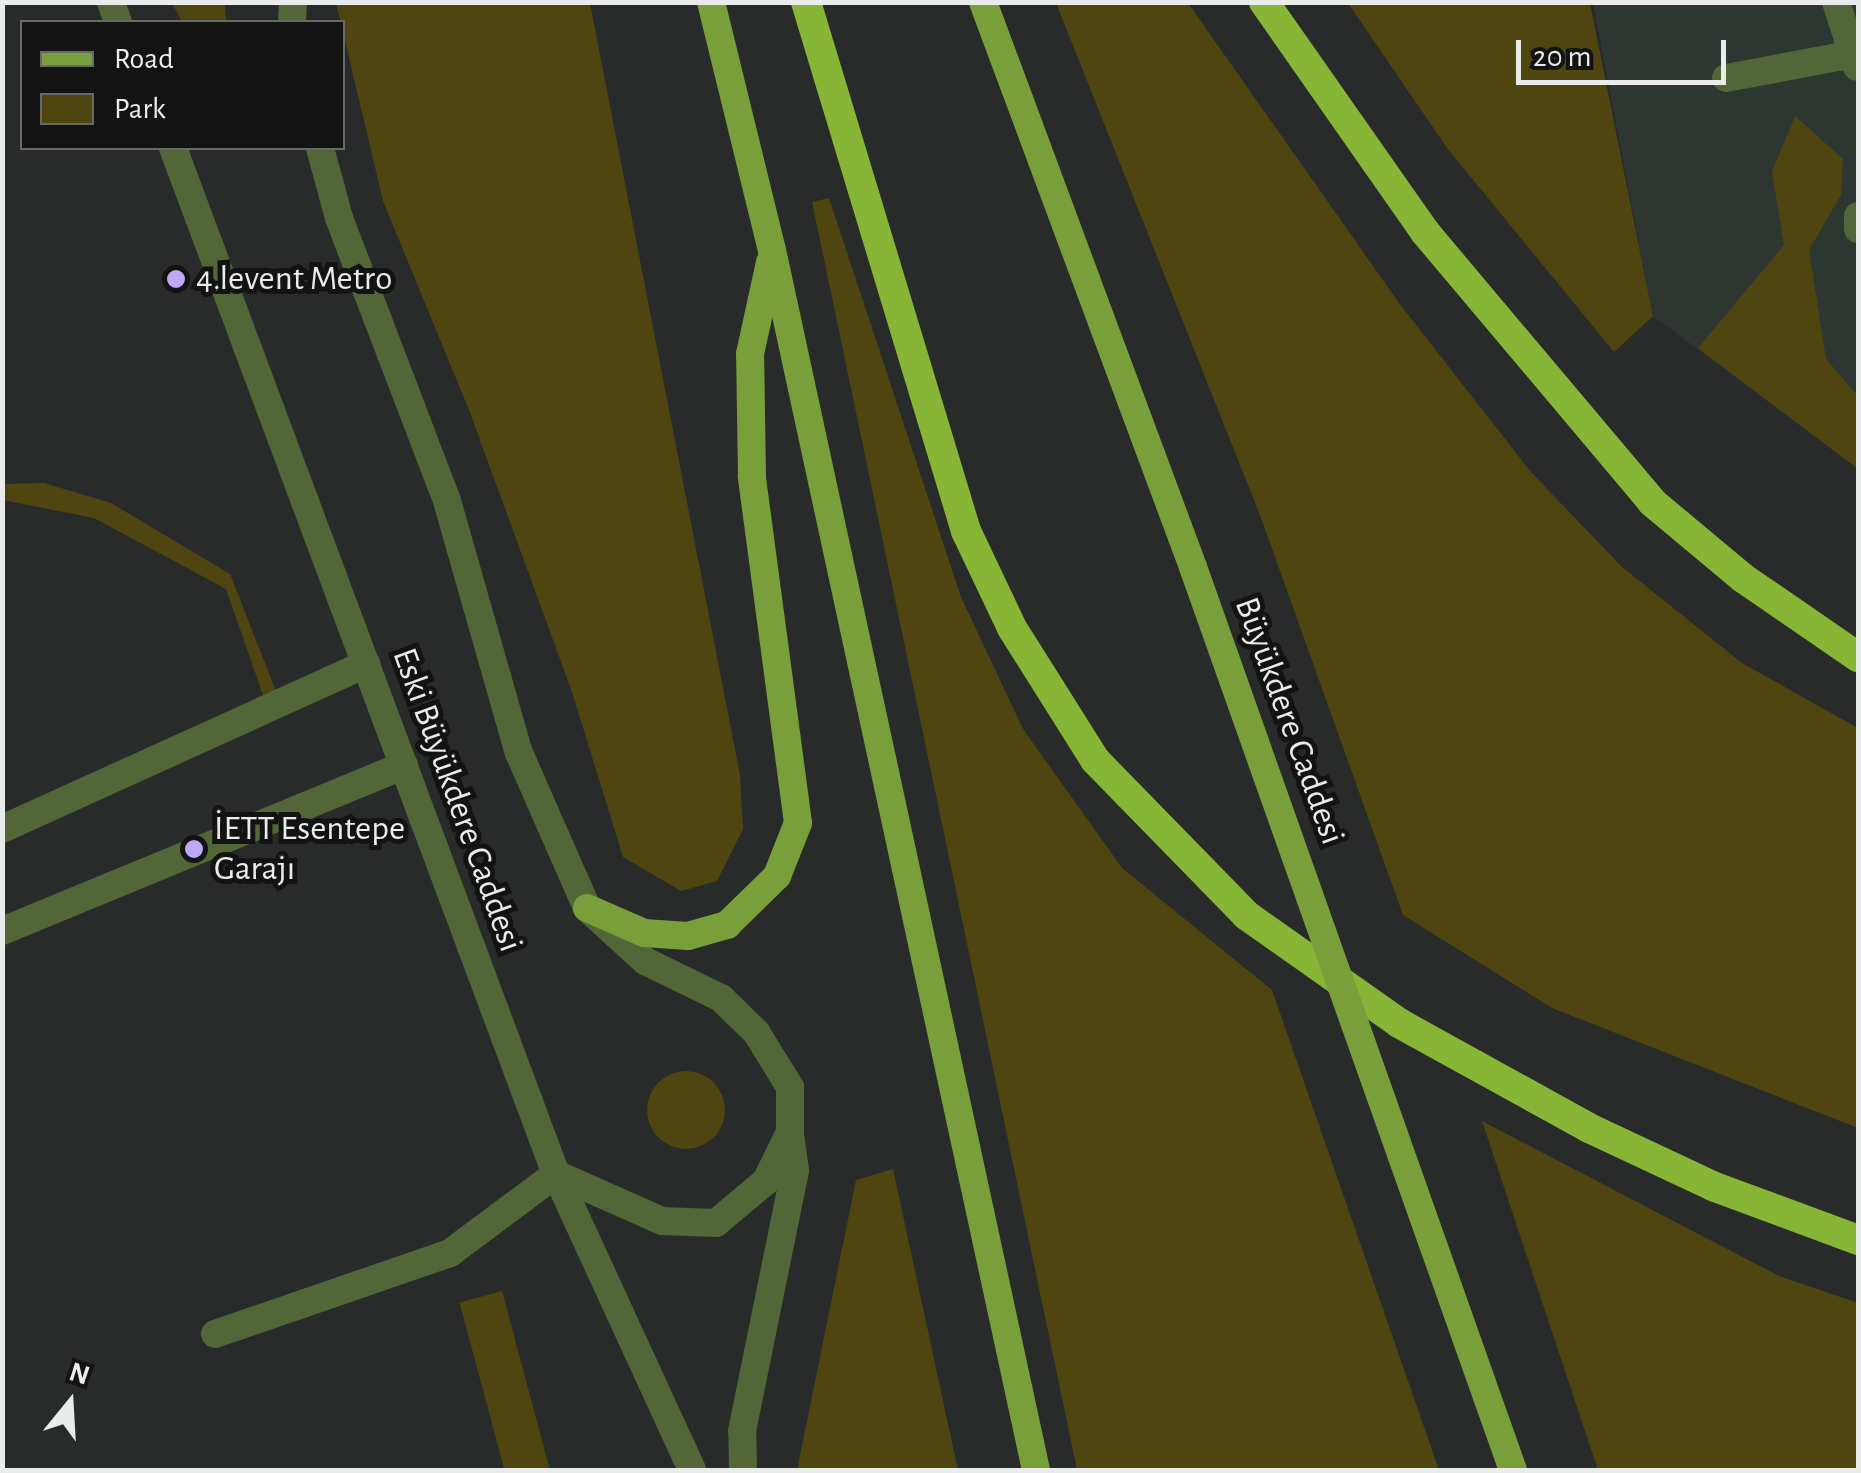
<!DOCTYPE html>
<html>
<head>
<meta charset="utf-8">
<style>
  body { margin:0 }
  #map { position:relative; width:1861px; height:1473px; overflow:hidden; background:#282b29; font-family:"Alegreya Sans",sans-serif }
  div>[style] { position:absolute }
  .built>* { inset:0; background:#2d3630 }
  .green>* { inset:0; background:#4e4510; transform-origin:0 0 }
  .round { border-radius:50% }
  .service>* { height:28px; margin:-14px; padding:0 14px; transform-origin:14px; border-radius:14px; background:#526637 }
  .tertiary>* { height:28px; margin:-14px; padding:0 14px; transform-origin:14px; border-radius:14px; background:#526637 }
  .primary>* { height:28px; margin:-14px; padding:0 14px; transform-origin:14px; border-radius:14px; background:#789f39 }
  .motorway>* { height:30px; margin:-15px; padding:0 15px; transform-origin:15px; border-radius:15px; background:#87b636 }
  .primary-bridge>* { height:28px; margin:-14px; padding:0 14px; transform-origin:14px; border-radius:14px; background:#789f39 }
  .dots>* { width:28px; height:28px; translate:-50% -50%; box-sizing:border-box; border:5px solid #121312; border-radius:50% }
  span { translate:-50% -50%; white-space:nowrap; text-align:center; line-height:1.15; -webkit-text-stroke:10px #121312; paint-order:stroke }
  .poi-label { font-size:35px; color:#e9ecea }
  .left { translate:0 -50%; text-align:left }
  .street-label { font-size:35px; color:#e9ecea }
  .frame { position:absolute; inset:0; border:5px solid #e9ecea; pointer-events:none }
  .legend { position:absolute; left:20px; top:20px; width:325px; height:130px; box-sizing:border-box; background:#121312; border:2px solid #686a68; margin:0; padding:12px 18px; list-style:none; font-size:30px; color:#e9ecea }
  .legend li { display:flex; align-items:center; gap:20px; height:50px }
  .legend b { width:50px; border:2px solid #686a68 }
  .north { position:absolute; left:20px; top:1353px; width:100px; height:100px; -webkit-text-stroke:8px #121312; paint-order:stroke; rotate:18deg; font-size:28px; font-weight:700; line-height:40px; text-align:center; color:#e9ecea }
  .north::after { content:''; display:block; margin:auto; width:35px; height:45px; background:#e9ecea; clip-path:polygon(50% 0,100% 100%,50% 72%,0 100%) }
  .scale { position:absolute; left:1516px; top:40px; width:210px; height:45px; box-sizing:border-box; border:5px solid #e9ecea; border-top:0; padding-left:12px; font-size:30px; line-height:35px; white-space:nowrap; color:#e9ecea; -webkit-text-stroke:8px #121312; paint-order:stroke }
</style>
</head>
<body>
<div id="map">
  <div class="built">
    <div style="clip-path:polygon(1593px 3px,1858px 3px,1858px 469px,1653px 316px)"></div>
  </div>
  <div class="green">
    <div style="clip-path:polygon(172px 3px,225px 3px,226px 22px,182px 22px)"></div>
    <div style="clip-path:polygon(336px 3px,590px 3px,740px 775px,743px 829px,717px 881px,681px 891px,623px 857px,572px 692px,469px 410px,383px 201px)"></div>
    <div style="clip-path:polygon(1056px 3px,1188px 3px,1399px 303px,1530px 471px,1621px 566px,1742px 663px,1858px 728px,1858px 1128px,1552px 1008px,1403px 915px,1260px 515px)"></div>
    <div style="clip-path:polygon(1348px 3px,1590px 3px,1653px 316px,1614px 352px,1447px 148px)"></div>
    <div style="clip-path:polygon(1795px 116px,1843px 159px,1841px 195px,1809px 250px,1826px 359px,1858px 396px,1858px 469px,1698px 348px,1784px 245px,1772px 172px)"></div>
    <div style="clip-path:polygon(829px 198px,961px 597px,1023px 729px,1122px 868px,1272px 990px,1439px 1470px,1077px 1470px,812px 202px)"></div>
    <div style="clip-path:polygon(44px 483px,111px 503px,230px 574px,276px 691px,263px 695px,226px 589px,94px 518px,3px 500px,2px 484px)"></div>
    <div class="round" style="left:647px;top:1071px;width:78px;height:78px"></div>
    <div style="clip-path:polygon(1482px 1121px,1779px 1276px,1858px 1303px,1858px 1470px,1598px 1470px)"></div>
    <div style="clip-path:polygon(893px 1169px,958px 1470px,797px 1470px,856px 1180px)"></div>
    <div style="left:502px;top:1291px;width:185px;height:44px;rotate:75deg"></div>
  </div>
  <div class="service">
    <div style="left:1836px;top:2px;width:68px;rotate:72.1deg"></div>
    <div style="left:1726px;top:78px;width:125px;rotate:-10.6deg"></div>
    <div style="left:1858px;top:216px;width:13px;rotate:90deg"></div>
    <div style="left:2px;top:829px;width:400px;rotate:-24.4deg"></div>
    <div style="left:2px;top:931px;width:435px;rotate:-22.4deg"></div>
    <div style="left:215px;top:1334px;width:249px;rotate:-19deg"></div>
    <div style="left:450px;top:1253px;width:132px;rotate:-36.7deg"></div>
  </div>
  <div class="tertiary">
    <div style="left:111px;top:2px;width:21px;rotate:71deg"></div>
    <div style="left:292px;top:22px;width:20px;rotate:-87deg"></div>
    <div style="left:173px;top:148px;width:1095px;rotate:69.53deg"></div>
    <div style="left:556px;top:1174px;width:326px;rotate:65.3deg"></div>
    <div style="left:320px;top:148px;width:73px;rotate:74.8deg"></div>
    <div style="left:339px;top:218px;width:303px;rotate:69.1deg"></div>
    <div style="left:447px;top:501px;width:262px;rotate:74.1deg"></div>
    <div style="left:519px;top:753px;width:169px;rotate:66.3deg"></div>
    <div style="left:587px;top:908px;width:79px;rotate:42.4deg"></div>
    <div style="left:645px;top:961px;width:85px;rotate:26deg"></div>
    <div style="left:721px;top:998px;width:49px;rotate:44.2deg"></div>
    <div style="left:756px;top:1032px;width:65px;rotate:58.3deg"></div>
    <div style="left:790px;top:1087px;width:45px;rotate:90deg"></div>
    <div style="left:790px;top:1132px;width:55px;rotate:116.1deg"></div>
    <div style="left:766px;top:1181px;width:65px;rotate:140deg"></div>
    <div style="left:716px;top:1223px;width:54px;rotate:-177.9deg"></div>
    <div style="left:662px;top:1221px;width:116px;rotate:-156.1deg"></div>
    <div style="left:743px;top:1470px;width:39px;rotate:-91deg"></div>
    <div style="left:742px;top:1431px;width:266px;rotate:-78.5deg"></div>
    <div style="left:795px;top:1170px;width:37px;rotate:-98deg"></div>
  </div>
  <div class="primary">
    <div style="left:711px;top:2px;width:255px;rotate:76.2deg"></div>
    <div style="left:772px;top:250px;width:1248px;rotate:77.79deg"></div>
    <div style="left:983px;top:2px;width:603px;rotate:69.61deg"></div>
    <div style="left:587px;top:908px;width:62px;rotate:23.7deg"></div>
    <div style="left:644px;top:933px;width:44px;rotate:3.9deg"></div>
    <div style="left:688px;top:936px;width:41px;rotate:-15.8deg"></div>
    <div style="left:727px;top:925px;width:70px;rotate:-44.4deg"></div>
    <div style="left:777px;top:876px;width:57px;rotate:-68.4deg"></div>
    <div style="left:798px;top:823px;width:350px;rotate:-97.6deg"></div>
    <div style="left:752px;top:476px;width:122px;rotate:-90.9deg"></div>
    <div style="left:750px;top:354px;width:94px;rotate:-77.7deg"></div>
  </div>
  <div class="motorway">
    <div style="left:806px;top:2px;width:553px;rotate:73.17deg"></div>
    <div style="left:966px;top:531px;width:107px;rotate:64.6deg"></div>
    <div style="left:1012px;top:628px;width:156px;rotate:57.8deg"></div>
    <div style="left:1095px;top:760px;width:216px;rotate:45.7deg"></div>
    <div style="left:1246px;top:915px;width:187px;rotate:35.2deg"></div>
    <div style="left:1399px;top:1023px;width:217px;rotate:28.9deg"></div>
    <div style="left:1589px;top:1128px;width:139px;rotate:25.1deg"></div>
    <div style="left:1715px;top:1187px;width:153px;rotate:20.3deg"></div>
    <div style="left:1264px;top:2px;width:281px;rotate:55deg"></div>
    <div style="left:1425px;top:232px;width:353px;rotate:49.9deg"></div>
    <div style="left:1652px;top:502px;width:119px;rotate:39.9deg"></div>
    <div style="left:1743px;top:578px;width:140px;rotate:34.5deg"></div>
  </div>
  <div class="primary-bridge">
    <div style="left:1193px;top:567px;width:958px;rotate:70.49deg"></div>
  </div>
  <div class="dots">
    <div style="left:176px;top:279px;background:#bda9f5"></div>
    <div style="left:194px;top:849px;background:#bda9f5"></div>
  </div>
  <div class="poi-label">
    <span class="left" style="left:196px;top:279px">4.levent Metro</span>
    <span class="left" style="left:214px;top:849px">İETT Esentepe<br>Garajı</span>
  </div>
  <div class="street-label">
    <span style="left:1289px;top:721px;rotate:70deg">Büyükdere Caddesi</span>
    <span style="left:457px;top:800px;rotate:70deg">Eski Büyükdere Caddesi</span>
  </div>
  <div class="frame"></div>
  <ul class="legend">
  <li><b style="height:12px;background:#789f39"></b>Road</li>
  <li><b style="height:28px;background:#4e4510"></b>Park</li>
  </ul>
  <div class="north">N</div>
  <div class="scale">20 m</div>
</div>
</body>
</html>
